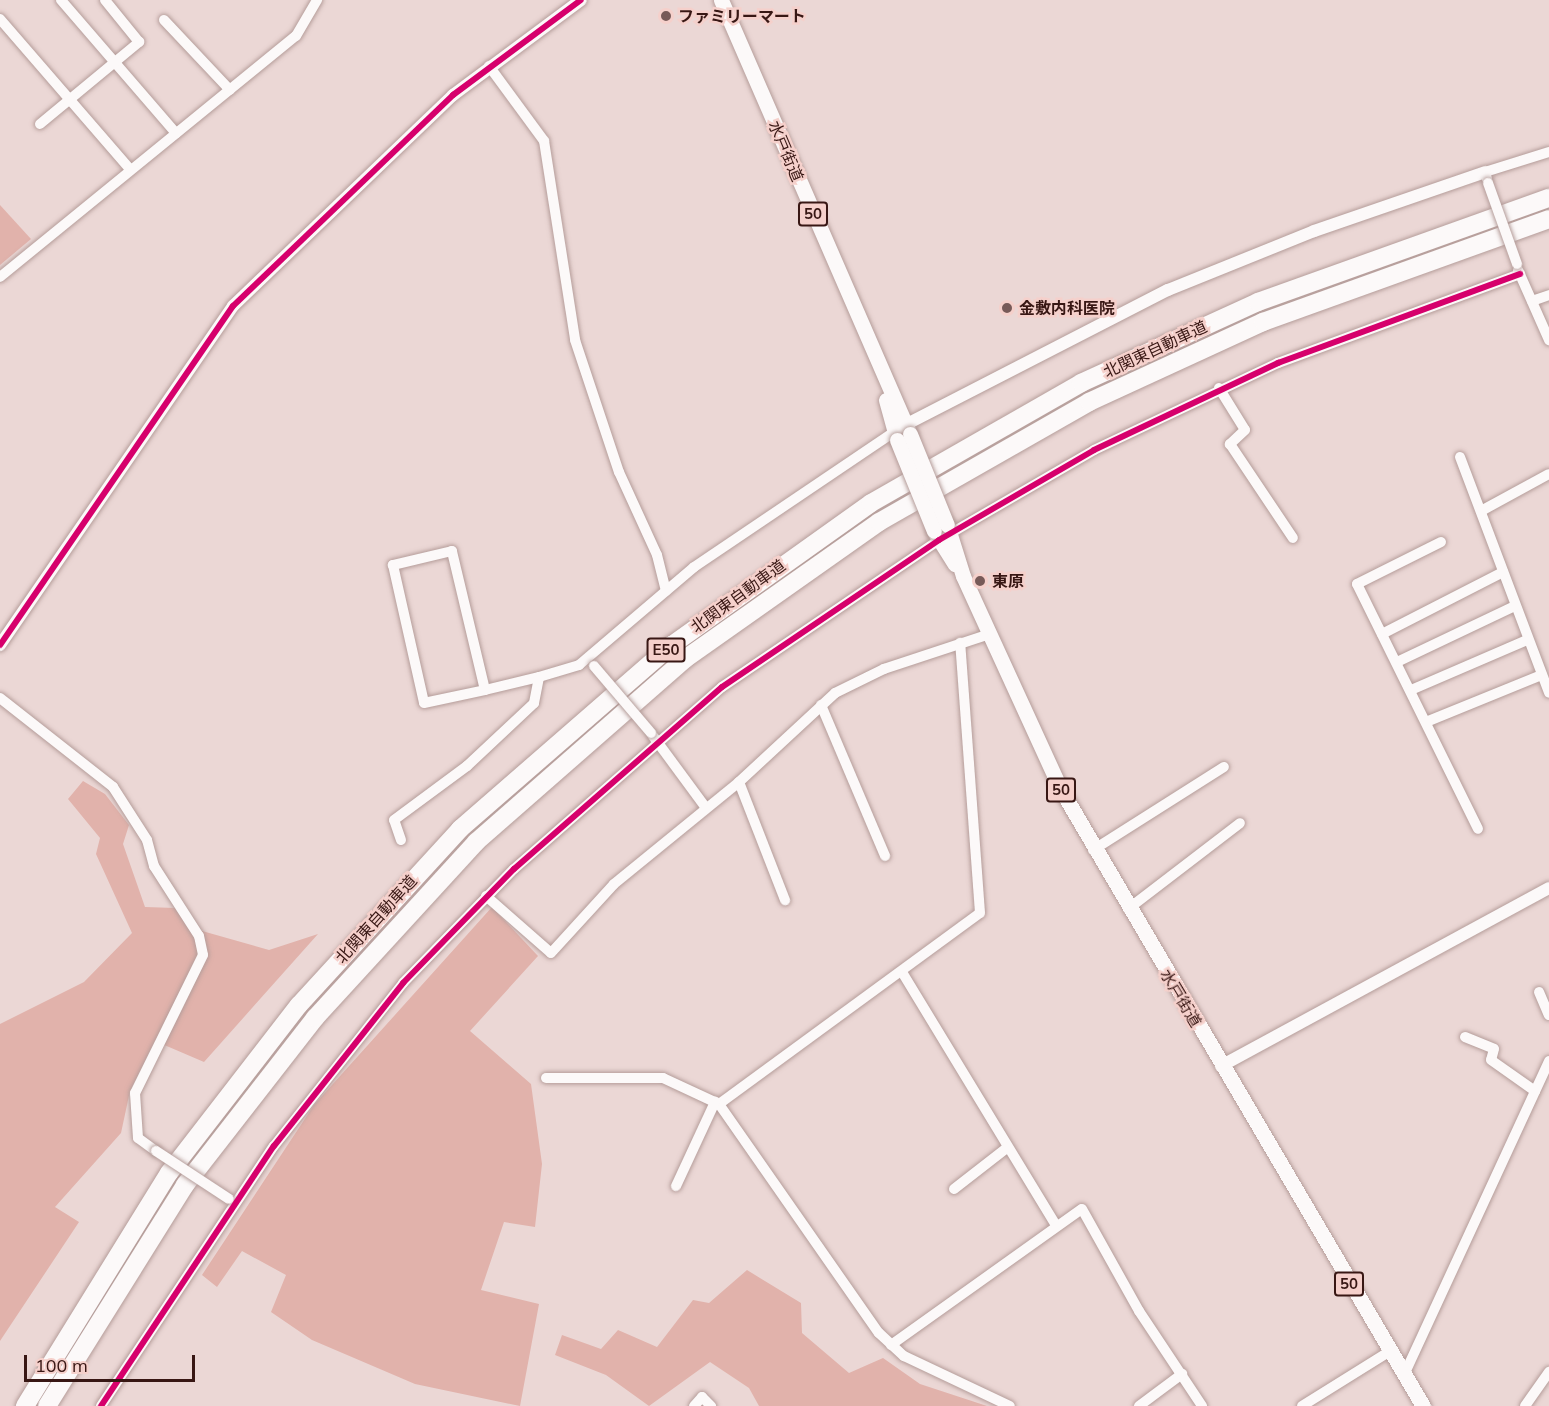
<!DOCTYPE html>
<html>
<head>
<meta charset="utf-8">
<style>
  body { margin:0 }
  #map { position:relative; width:1549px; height:1406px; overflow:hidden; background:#ebd7d5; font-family:Mulish,"Noto Sans JP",sans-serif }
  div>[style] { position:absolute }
  .green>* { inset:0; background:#e1b2ab }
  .roads { filter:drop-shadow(0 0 2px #b59d9a) drop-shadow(0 0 2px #b59d9a) }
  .minor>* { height:10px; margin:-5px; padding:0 5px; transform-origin:5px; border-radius:5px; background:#fcf9f9 }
  .tertiary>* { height:12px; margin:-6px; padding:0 6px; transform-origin:6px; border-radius:6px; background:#fcf9f9 }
  .primary>* { height:15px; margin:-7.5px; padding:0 7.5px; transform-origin:7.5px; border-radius:7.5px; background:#fcf9f9 }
  .motorway>* { height:18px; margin:-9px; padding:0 9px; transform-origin:9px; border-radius:9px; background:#fcf9f9 }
  .bridges { filter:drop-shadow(0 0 2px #b59d9a) drop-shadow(0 0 2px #b59d9a) }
  .minor-bridge>* { height:10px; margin:-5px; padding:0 5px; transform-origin:5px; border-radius:5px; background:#fcf9f9 }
  .primary-bridge>* { height:15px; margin:-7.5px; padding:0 7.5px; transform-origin:7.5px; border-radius:7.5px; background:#fcf9f9 }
  .cycleway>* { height:6px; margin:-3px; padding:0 3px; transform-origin:3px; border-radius:3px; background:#d6006c }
  .dots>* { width:16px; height:16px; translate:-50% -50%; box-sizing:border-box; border:3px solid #f5d0cb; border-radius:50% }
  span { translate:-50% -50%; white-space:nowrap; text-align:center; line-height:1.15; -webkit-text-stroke:5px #f5d0cb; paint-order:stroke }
  .shield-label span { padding:2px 4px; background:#f5d0cb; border:2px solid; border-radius:4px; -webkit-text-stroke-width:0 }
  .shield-label { font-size:15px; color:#381714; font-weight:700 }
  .poi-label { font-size:16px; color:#381714; font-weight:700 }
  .left { translate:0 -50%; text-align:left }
  .street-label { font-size:16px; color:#381714 }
  .scale { position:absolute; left:24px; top:1355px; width:171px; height:27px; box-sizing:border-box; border:3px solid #381714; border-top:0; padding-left:8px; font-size:18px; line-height:21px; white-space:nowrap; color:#381714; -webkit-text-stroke:4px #f5d0cb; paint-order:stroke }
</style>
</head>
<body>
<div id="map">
  <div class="green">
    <div style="clip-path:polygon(0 205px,31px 239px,0 265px)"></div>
    <div style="clip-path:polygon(83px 781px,105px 794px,129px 825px,123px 844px,145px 907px,175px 908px,188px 927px,269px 950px,318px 934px,204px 1062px,155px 1041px,130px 1091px,121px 1133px,55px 1207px,79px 1222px,0 1341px,0 1024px,84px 982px,132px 933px,96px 854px,100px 838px,68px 799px)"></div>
    <div style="clip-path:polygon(492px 907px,538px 956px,470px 1031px,531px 1084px,542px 1164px,535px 1227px,504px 1222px,481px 1290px,539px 1304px,520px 1406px,415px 1384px,312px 1340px,271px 1312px,286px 1275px,242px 1251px,217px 1287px,202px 1275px,314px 1105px)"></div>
    <div style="clip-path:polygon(747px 1270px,801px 1303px,802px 1333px,849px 1373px,883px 1358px,920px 1384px,987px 1406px,759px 1406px,749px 1388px,710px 1362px,649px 1406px,606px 1375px,555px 1355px,562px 1335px,601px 1349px,618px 1330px,657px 1347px,693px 1300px,709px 1303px)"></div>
  </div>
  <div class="roads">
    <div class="minor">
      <div style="left:61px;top:0;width:176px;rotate:49.2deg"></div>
      <div style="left:0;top:19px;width:198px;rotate:49.1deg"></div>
      <div style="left:164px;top:20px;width:96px;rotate:46.7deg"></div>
      <div style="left:489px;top:66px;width:93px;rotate:53.7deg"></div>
      <div style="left:544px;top:141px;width:201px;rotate:81.1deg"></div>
      <div style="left:575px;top:340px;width:139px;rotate:71.6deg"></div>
      <div style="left:619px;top:472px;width:91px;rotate:65.4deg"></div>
      <div style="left:657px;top:555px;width:37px;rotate:76deg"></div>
      <div style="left:40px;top:124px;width:129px;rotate:-39.6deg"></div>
      <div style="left:139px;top:42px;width:54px;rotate:-129deg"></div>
      <div style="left:1487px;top:179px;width:7px;rotate:-106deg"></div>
      <div style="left:1485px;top:172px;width:67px;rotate:-17.4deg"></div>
      <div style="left:1518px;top:270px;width:77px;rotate:66.1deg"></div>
      <div style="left:0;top:277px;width:382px;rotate:-39.2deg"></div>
      <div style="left:296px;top:36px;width:42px;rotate:-59.7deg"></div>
      <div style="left:1532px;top:301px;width:18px;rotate:-19deg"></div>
      <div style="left:1219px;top:388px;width:49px;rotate:58.2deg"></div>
      <div style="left:1245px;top:430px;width:21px;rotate:137deg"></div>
      <div style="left:1230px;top:444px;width:113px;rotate:56.2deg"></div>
      <div style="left:1460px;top:457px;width:252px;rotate:69.3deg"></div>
      <div style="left:1481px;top:511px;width:77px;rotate:-28.6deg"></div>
      <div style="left:1441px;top:542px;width:94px;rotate:153.4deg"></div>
      <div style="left:1357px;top:584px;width:273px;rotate:63.7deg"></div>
      <div style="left:1382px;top:634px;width:136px;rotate:-27.1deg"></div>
      <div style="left:1397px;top:662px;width:131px;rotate:-25.4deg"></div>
      <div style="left:485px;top:690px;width:143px;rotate:-103.4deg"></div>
      <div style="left:452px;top:551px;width:61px;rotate:166.7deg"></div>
      <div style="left:393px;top:565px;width:141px;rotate:77.3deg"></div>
      <div style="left:424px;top:703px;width:62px;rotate:-12deg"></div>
      <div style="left:485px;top:690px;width:56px;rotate:-13.5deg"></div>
      <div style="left:539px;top:677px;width:42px;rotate:-16.7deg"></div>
      <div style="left:579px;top:665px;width:151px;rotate:-40.4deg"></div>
      <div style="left:694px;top:567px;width:249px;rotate:-34deg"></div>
      <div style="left:1411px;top:690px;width:126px;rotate:-23.3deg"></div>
      <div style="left:0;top:698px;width:144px;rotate:38.2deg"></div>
      <div style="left:113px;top:787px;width:63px;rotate:57.3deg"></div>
      <div style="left:147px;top:840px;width:27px;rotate:75deg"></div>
      <div style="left:154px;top:866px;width:83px;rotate:57.3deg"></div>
      <div style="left:199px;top:936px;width:19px;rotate:78deg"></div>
      <div style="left:203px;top:955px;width:154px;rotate:116.2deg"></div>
      <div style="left:135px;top:1093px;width:45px;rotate:86.2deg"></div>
      <div style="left:138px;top:1138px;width:22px;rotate:36deg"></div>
      <div style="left:821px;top:705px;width:164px;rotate:67deg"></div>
      <div style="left:1426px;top:722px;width:125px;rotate:-22.1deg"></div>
      <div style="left:653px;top:736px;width:89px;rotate:53.6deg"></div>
      <div style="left:739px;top:782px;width:127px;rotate:68.7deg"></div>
      <div style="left:401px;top:840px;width:21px;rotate:-109deg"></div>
      <div style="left:394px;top:820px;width:91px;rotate:-36.5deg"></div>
      <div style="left:467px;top:766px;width:92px;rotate:-43.2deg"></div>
      <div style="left:534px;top:703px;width:26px;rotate:-79deg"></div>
      <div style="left:1093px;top:850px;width:155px;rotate:-32.4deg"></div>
      <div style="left:486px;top:896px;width:86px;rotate:41.2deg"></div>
      <div style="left:551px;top:953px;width:93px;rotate:-47.6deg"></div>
      <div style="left:614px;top:884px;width:161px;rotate:-39.2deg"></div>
      <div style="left:739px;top:782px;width:131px;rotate:-42.8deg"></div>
      <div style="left:835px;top:693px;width:55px;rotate:-26.1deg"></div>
      <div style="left:884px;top:669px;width:112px;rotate:-18.3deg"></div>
      <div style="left:1128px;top:909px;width:141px;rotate:-37.5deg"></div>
      <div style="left:902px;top:972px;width:295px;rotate:58.7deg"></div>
      <div style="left:1539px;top:992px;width:25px;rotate:67deg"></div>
      <div style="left:1465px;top:1037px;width:31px;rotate:22deg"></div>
      <div style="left:1494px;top:1049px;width:11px;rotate:105deg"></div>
      <div style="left:1491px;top:1060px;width:54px;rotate:35.2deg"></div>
      <div style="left:546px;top:1078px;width:117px"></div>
      <div style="left:663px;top:1078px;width:62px;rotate:24.9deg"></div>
      <div style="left:719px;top:1104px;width:279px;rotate:55.1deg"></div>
      <div style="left:879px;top:1333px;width:34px;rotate:43deg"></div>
      <div style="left:904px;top:1356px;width:117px;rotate:25.3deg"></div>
      <div style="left:719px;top:1104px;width:323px;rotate:-36.2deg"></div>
      <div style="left:980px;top:913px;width:271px;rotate:-94.2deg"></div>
      <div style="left:676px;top:1186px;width:93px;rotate:-65.1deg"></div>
      <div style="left:954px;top:1189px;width:68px;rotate:-37.9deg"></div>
      <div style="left:891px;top:1345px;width:234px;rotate:-35.5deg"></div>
      <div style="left:1082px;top:1209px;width:117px;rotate:60.8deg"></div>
      <div style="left:1139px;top:1311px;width:114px;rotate:56.4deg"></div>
      <div style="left:1404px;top:1375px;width:346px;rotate:-65.2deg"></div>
      <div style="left:101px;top:1406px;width:312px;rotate:-56.4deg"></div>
      <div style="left:274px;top:1146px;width:208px;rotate:-51.6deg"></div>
      <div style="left:403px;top:983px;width:159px;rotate:-45.8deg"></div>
      <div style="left:514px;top:869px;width:276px;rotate:-41.2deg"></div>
      <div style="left:722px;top:687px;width:262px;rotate:-34.1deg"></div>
      <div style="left:939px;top:540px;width:179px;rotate:-30.1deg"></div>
      <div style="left:1094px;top:450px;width:204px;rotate:-25.3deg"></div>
      <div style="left:1278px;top:363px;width:258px;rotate:-20.2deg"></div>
      <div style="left:694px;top:1406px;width:12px;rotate:-48deg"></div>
      <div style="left:702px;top:1397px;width:13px;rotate:45deg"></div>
      <div style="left:1139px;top:1406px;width:54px;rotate:-36.7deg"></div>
      <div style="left:1302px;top:1406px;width:104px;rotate:-32deg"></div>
      <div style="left:1525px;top:1406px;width:42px;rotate:-54.8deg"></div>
    </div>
    <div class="tertiary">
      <div style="left:905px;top:425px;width:296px;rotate:-27.2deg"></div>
      <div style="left:1168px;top:290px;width:157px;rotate:-22deg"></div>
      <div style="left:1314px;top:231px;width:181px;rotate:-19deg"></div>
      <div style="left:0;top:645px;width:411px;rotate:-55.5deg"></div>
      <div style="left:233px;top:306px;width:305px;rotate:-43.8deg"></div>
      <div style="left:453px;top:95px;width:159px;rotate:-36.6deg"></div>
      <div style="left:1221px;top:1066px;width:373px;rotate:-28.5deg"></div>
    </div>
    <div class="primary">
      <div style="left:721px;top:0;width:473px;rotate:66.5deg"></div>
      <div style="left:886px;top:400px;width:41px;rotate:74.6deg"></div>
      <div style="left:947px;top:525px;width:53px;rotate:72.6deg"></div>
      <div style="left:963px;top:576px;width:233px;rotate:65.4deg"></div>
      <div style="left:1060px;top:788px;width:717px;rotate:59.57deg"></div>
      <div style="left:934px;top:531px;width:39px;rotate:58deg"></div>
    </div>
    <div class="motorway">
      <div style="left:25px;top:1406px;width:274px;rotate:-58.3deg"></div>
      <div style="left:169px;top:1173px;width:212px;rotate:-52.3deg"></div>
      <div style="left:299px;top:1005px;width:239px;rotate:-47.5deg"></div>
      <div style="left:460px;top:829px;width:281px;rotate:-41deg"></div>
      <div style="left:672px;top:645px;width:244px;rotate:-35.5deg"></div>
      <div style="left:871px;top:503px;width:242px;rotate:-29.7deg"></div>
      <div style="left:1081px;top:383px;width:195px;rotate:-24.6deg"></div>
      <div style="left:1258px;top:302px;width:309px;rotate:-19.7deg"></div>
      <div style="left:47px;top:1406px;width:261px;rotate:-58deg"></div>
      <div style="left:185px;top:1185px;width:212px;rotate:-52.1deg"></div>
      <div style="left:315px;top:1018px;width:239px;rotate:-47.5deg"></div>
      <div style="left:476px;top:842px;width:278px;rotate:-41.2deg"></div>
      <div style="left:685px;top:659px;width:237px;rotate:-35.2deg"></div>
      <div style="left:879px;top:522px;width:242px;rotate:-29.7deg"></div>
      <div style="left:1089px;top:402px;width:192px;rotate:-24.7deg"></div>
      <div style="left:1263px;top:322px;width:304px;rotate:-19.8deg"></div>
    </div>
  </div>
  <div class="bridges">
    <div class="minor-bridge">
      <div style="left:1488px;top:183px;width:86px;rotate:70.3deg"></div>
      <div style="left:594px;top:666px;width:88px;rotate:49.6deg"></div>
      <div style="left:156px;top:1151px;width:87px;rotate:33.3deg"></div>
    </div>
    <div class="primary-bridge">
      <div style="left:910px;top:434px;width:98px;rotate:67.9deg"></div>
      <div style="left:897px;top:440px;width:98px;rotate:67.9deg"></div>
    </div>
  </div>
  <div class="cycleway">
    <div style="left:0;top:645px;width:411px;rotate:-55.5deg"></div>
    <div style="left:233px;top:306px;width:305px;rotate:-43.8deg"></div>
    <div style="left:453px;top:95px;width:159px;rotate:-36.6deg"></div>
    <div style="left:101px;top:1406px;width:312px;rotate:-56.4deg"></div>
    <div style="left:274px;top:1146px;width:208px;rotate:-51.6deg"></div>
    <div style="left:403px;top:983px;width:159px;rotate:-45.8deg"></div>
    <div style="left:514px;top:869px;width:276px;rotate:-41.2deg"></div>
    <div style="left:722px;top:687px;width:262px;rotate:-34.1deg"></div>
    <div style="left:939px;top:540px;width:179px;rotate:-30.1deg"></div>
    <div style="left:1094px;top:450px;width:204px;rotate:-25.3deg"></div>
    <div style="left:1278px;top:363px;width:258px;rotate:-20.2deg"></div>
  </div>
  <div class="dots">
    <div style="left:666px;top:16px;background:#775a58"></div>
    <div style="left:1007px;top:308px;background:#775a58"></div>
    <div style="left:980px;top:581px;background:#775a58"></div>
  </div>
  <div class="shield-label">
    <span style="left:813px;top:214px">50</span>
    <span style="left:666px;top:650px">E50</span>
    <span style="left:1061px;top:790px">50</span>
    <span style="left:1349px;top:1284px">50</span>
  </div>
  <div class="poi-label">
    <span class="left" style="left:678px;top:16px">ファミリーマート</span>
    <span class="left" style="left:1019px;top:308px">金敷内科医院</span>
    <span class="left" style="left:992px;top:581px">東原</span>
  </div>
  <div class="street-label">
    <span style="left:786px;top:151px;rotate:67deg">水戸街道</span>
    <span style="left:1155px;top:349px;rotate:-25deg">北関東自動車道</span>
    <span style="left:738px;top:596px;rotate:-36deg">北関東自動車道</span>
    <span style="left:376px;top:919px;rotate:-48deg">北関東自動車道</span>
    <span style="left:1181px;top:998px;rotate:59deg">水戸街道</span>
  </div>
  <div class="scale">100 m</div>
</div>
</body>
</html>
